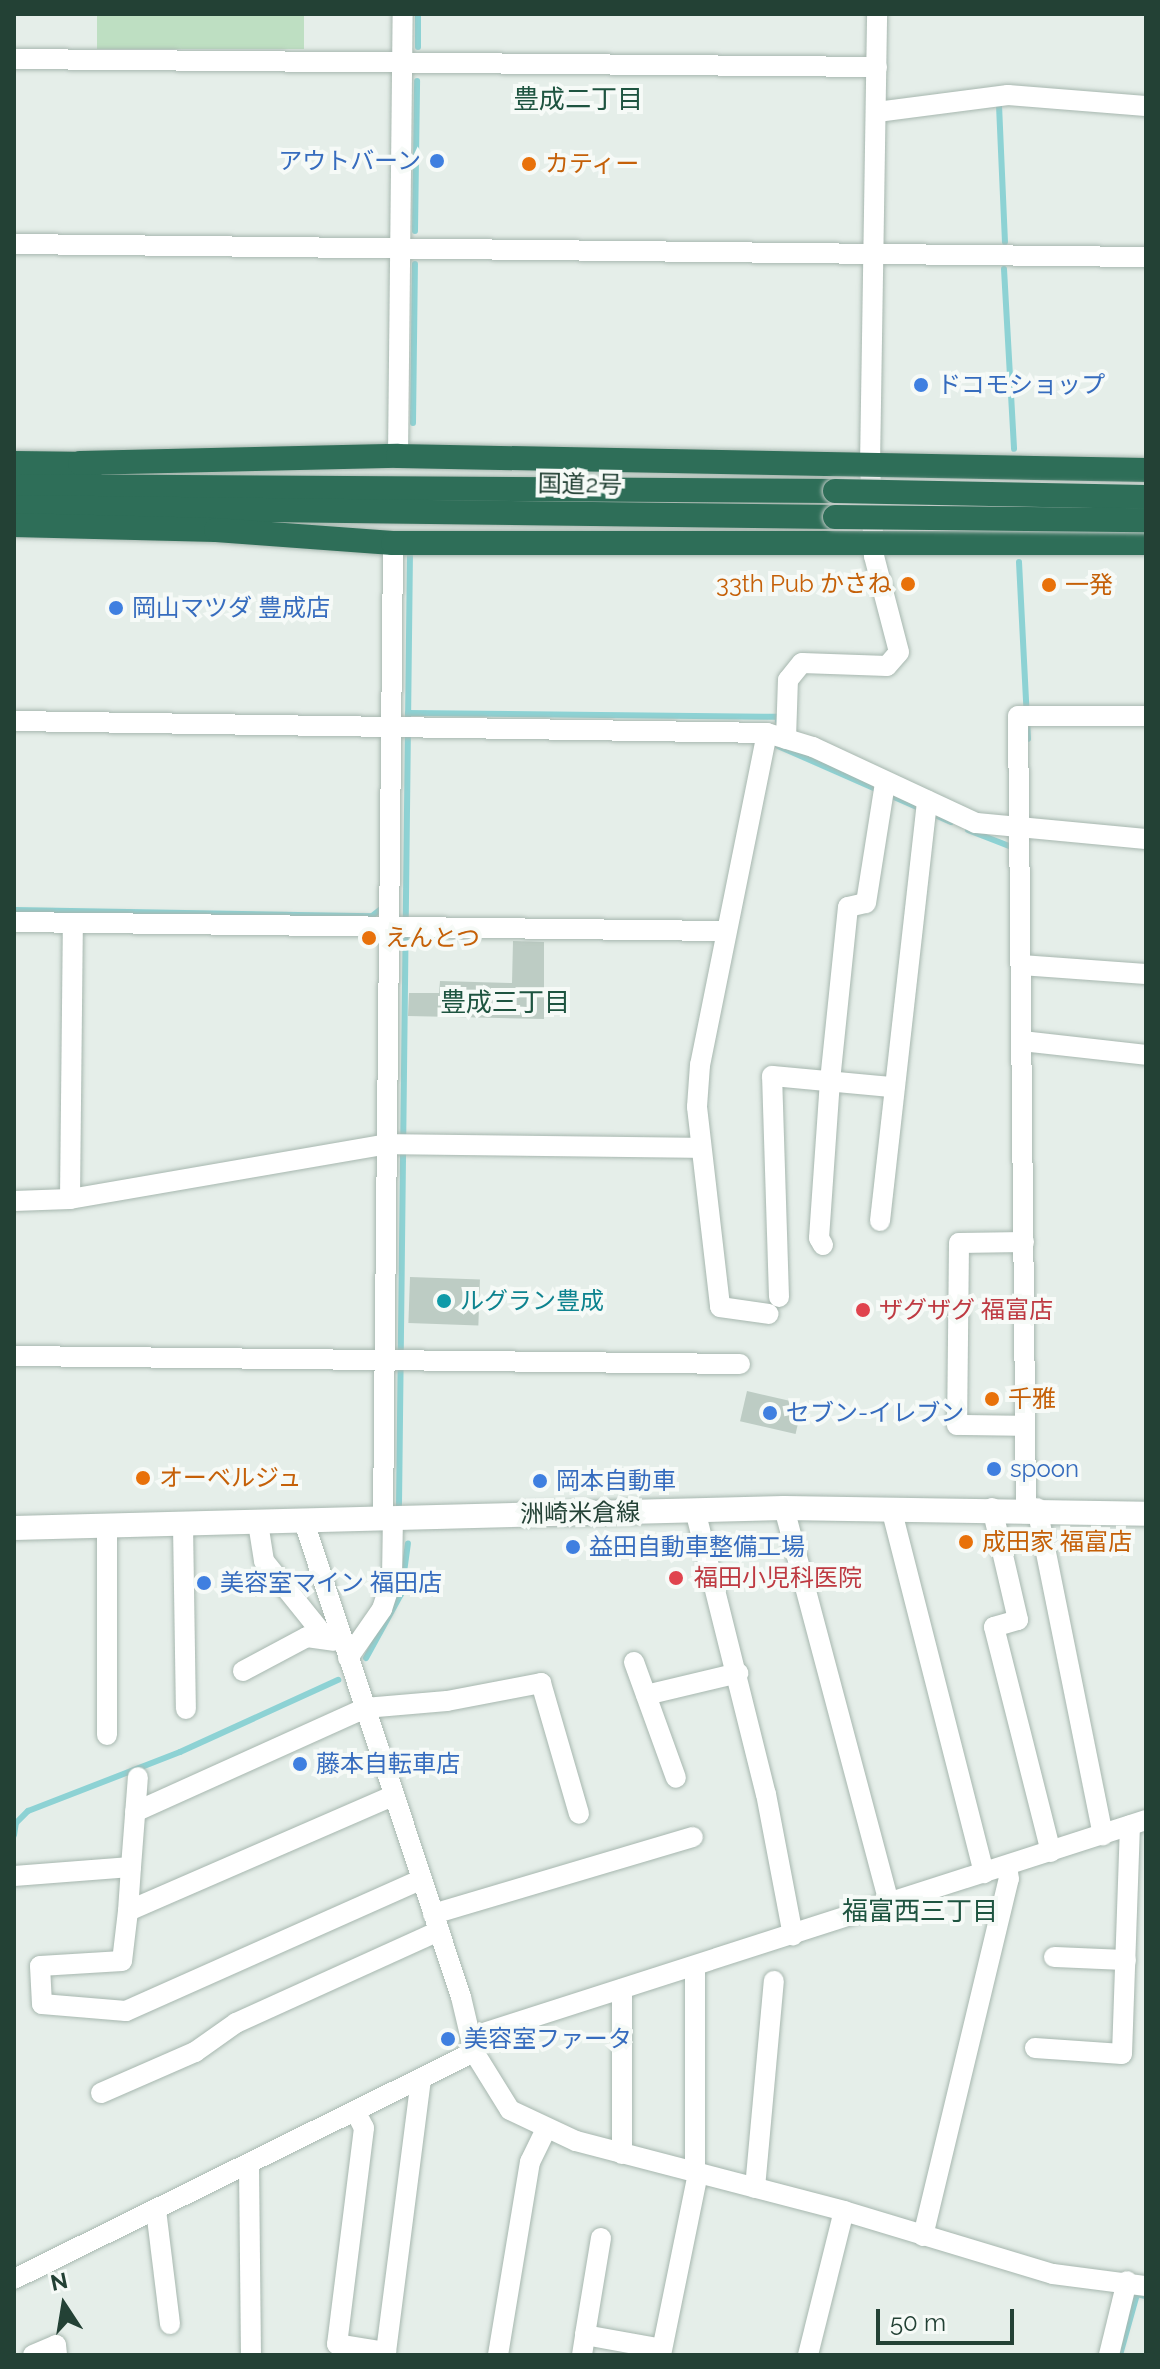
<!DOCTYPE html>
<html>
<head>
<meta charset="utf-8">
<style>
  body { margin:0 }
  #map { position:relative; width:1160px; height:2369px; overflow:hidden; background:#e5eee9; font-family:Raleway,"Noto Sans JP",sans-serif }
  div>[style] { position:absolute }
  .green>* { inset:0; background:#bedfc2; transform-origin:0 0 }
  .stream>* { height:6px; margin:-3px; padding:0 3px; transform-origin:3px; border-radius:3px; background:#8dd2d4 }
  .building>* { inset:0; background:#bdccc4; transform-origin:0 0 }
  .roads { filter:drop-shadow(0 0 2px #a7b7af) drop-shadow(0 0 2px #a7b7af) }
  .street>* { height:20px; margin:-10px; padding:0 10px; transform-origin:10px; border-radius:10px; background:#fff }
  .secondary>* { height:24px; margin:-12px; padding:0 12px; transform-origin:12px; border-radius:12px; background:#fff }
  .highway>* { height:24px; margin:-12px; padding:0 12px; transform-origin:12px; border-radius:12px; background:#2e6e58 }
  .bridges { filter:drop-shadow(0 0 2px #c1cac6) drop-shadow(0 0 2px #c1cac6) }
  .highway-bridge>* { height:24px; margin:-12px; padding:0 12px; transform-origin:12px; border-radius:12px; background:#2e6e58 }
  .dots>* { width:22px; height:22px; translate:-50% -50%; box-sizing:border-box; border:4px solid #f6faf7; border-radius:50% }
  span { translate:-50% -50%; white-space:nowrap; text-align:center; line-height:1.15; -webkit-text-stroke:8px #f6faf7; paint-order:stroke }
  .shop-label { font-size:24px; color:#366cbe }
  .right { translate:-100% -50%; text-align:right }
  .left { translate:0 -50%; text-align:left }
  .food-label { font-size:24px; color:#c56008 }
  .street-label { font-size:24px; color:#234135 }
  .culture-label { font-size:24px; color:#0d838f }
  .health-label { font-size:24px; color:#be3a42 }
  .neighbourhood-label { font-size:26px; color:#1e5440 }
  .frame { position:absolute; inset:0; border:16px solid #234135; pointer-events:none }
  .north { position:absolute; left:24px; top:2265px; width:80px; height:80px; -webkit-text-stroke:6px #f6faf7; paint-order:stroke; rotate:348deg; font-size:22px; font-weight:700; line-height:32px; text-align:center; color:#234135 }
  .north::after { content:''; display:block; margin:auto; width:28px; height:36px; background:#234135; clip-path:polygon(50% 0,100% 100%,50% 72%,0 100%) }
  .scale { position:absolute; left:876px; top:2309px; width:138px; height:36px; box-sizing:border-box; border:4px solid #234135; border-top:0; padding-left:10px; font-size:24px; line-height:28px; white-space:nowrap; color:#234135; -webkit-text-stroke:6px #f6faf7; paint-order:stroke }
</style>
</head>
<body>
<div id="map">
  <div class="green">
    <div style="left:97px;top:14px;width:207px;height:35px"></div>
  </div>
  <div class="stream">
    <div style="left:418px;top:47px;width:33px;rotate:-90deg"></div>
    <div style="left:999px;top:105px;width:137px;rotate:87.5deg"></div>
    <div style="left:415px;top:231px;width:150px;rotate:-89.2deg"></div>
    <div style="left:1004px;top:269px;width:180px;rotate:86.8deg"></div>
    <div style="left:413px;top:423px;width:159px;rotate:-89.3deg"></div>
    <div style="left:1019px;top:562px;width:177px;rotate:87.1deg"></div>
    <div style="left:408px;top:713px;width:370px;rotate:0.6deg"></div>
    <div style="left:778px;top:717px;width:4px;rotate:90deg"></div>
    <div style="left:778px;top:746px;width:189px;rotate:23.7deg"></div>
    <div style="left:968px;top:830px;width:53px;rotate:21.2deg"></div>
    <div style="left:14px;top:910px;width:358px;rotate:1deg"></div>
    <div style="left:372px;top:916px;width:18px;rotate:-38deg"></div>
    <div style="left:399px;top:1505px;width:951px;rotate:-89.34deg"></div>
    <div style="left:366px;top:1658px;width:73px;rotate:-61.3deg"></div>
    <div style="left:401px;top:1594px;width:51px;rotate:-82.2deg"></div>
    <div style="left:14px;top:1835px;width:12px;rotate:-81deg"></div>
    <div style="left:16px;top:1823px;width:17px;rotate:-45deg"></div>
    <div style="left:28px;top:1811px;width:163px;rotate:-21.2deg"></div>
    <div style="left:180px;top:1752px;width:174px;rotate:-24.5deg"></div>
    <div style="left:1120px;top:2355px;width:63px;rotate:-74.4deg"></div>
    <div style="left:1137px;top:2294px;width:9px;rotate:13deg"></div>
  </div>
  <div class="building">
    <div style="clip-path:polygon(513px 941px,544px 942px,544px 1019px,408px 1016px,409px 993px,439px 993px,440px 981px,512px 983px)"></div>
    <div style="left:410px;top:1277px;width:70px;height:46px;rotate:2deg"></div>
    <div style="left:747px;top:1391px;width:57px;height:31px;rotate:13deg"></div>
  </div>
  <div class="roads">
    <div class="street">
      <div style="left:14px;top:59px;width:863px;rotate:0.53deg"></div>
      <div style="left:877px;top:112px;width:132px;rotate:-7.4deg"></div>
      <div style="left:1008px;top:95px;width:138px;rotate:4.6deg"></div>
      <div style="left:14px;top:244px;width:1132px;rotate:0.66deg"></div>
      <div style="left:398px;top:456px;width:442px;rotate:-89.4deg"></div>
      <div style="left:14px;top:721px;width:753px;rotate:0.91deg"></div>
      <div style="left:767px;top:733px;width:48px;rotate:16.9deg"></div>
      <div style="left:813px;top:747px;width:180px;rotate:25deg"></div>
      <div style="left:976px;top:823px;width:171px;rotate:5.4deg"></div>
      <div style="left:767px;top:733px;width:339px;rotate:101.4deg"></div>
      <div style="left:700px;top:1065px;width:42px;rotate:94.1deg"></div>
      <div style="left:697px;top:1107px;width:201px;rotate:83.4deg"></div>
      <div style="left:720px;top:1307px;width:49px;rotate:8.1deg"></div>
      <div style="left:786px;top:739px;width:59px;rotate:-88.1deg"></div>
      <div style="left:788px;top:680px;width:22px;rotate:-51deg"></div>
      <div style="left:802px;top:663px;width:85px;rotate:2deg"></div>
      <div style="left:887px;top:666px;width:18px;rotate:-49deg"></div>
      <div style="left:899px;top:652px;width:99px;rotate:-104.6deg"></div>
      <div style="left:874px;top:556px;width:90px;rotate:-92.5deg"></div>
      <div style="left:870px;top:466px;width:452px;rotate:-89.1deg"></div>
      <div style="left:14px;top:922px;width:711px;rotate:0.73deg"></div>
      <div style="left:1021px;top:965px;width:125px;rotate:4.1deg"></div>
      <div style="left:1022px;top:1041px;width:125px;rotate:6.4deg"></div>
      <div style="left:70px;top:1199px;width:276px;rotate:-89.4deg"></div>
      <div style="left:14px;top:1201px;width:56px;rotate:-2deg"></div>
      <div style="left:70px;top:1199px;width:322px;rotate:-9.8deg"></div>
      <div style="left:387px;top:1144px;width:314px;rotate:0.7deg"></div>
      <div style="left:880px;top:1221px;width:423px;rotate:-83.6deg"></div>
      <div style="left:1024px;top:1242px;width:65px;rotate:179.1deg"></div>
      <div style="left:959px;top:1243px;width:182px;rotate:90.6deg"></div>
      <div style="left:957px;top:1425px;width:68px;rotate:0.8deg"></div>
      <div style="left:823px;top:1245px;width:8px;rotate:-120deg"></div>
      <div style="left:819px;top:1238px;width:157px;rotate:-86deg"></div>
      <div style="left:830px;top:1081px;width:175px;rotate:-84.1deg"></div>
      <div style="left:848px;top:907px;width:18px;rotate:-13deg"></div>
      <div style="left:866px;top:903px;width:121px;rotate:-81deg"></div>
      <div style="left:779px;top:1297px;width:221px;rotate:-91.8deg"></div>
      <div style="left:772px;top:1076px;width:120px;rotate:5.3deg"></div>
      <div style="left:14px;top:1356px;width:726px;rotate:0.63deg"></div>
      <div style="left:784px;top:1508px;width:409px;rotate:75.1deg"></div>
      <div style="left:891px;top:1508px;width:377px;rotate:75.7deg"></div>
      <div style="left:992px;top:1508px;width:115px;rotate:76.9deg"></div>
      <div style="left:1018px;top:1620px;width:25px;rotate:164deg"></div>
      <div style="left:994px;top:1627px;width:232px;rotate:75.8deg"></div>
      <div style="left:1026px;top:1508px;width:792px;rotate:-90.58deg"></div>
      <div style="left:1018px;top:716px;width:128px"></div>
      <div style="left:1037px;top:1508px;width:334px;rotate:78.6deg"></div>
      <div style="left:695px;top:1510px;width:293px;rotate:76deg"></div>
      <div style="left:766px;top:1794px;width:144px;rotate:79.2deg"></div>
      <div style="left:383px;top:1518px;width:975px;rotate:-89.41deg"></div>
      <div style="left:304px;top:1522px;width:500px;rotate:71.71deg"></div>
      <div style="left:461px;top:1997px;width:57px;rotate:76.7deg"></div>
      <div style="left:474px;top:2052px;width:68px;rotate:58.2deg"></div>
      <div style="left:510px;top:2110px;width:73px;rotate:25.2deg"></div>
      <div style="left:576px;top:2141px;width:277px;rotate:14.6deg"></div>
      <div style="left:844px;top:2211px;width:218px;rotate:16.8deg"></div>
      <div style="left:1053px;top:2274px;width:94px;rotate:7.4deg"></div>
      <div style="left:258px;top:1523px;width:38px;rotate:81deg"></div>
      <div style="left:264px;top:1561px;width:97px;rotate:51.2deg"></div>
      <div style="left:183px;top:1525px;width:184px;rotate:89.1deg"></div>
      <div style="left:348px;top:1658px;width:60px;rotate:-55.2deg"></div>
      <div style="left:382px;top:1609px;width:32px;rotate:-72deg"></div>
      <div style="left:392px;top:1579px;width:62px;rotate:-89.1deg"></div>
      <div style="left:634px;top:1662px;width:123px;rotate:70.1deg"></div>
      <div style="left:243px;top:1671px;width:72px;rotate:-28deg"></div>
      <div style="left:307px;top:1637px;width:27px;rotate:8deg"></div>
      <div style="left:646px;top:1695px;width:95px;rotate:-13.4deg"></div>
      <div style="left:107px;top:1735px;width:208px;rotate:-90deg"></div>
      <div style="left:135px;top:1812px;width:252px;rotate:-24.3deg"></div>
      <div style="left:365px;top:1708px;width:82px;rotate:-4.9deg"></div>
      <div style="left:447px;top:1701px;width:96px;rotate:-10.8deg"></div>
      <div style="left:541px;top:1683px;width:136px;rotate:73.8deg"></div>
      <div style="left:131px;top:1867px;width:90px;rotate:-85.6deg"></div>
      <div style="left:14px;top:1876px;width:117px;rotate:-4.4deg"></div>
      <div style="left:131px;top:1867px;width:44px;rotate:93.9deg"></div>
      <div style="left:128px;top:1911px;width:289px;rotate:-23.5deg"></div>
      <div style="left:128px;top:1911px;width:50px;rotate:96.8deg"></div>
      <div style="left:122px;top:1961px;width:82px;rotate:176.5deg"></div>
      <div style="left:40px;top:1966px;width:38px;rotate:87deg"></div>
      <div style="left:42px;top:2004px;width:84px;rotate:4.8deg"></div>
      <div style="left:126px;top:2011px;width:324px;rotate:-24deg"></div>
      <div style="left:433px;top:1914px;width:271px;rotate:-16.5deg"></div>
      <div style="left:1054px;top:1957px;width:72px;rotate:2.4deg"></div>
      <div style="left:695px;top:1966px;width:206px;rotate:90deg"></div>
      <div style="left:622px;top:1989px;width:165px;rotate:90deg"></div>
      <div style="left:471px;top:2037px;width:709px;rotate:-17.82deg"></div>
      <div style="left:1035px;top:2048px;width:87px;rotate:3.9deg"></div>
      <div style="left:1122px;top:2054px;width:229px;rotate:-88deg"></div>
      <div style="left:101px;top:2093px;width:103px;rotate:-23.6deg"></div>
      <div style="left:195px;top:2052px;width:50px;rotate:-35.3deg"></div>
      <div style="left:236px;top:2023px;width:223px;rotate:-24.4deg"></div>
      <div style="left:355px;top:2111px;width:19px;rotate:62deg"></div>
      <div style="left:364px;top:2128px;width:218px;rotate:97.1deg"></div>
      <div style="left:337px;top:2344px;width:50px;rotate:9.3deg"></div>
      <div style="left:386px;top:2352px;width:276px;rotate:-82.7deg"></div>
      <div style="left:249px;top:2165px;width:190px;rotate:89.4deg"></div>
      <div style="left:755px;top:2188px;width:208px;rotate:-84.8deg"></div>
      <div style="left:156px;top:2210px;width:115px;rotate:83deg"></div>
      <div style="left:923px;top:2236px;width:367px;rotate:-76.5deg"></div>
      <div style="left:1009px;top:1879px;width:13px;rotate:-99deg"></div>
      <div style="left:601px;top:2238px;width:98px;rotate:99.4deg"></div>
      <div style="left:585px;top:2335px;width:78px;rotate:10.3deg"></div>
      <div style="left:14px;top:2279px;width:513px;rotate:-26.27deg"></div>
      <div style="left:33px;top:2355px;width:25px;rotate:-23deg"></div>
      <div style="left:56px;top:2345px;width:10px;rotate:84deg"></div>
      <div style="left:498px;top:2355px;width:196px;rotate:-80.6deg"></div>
      <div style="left:530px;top:2162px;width:37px;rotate:-64deg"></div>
      <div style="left:582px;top:2355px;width:20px;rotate:-81deg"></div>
      <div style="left:661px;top:2355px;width:186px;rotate:-78.5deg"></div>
      <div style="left:808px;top:2355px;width:148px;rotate:-76deg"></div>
      <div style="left:1109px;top:2355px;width:76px;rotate:-76.3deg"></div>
    </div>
    <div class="secondary">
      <div style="left:14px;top:1528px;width:770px;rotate:-1.49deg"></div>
      <div style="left:784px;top:1508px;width:362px;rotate:0.9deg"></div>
    </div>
    <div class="highway">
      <div style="left:14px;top:463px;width:82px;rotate:0.7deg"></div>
      <div style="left:80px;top:463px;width:318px;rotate:-1.3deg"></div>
      <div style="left:398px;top:456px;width:748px;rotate:1.07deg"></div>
      <div style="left:14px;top:486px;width:821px;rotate:0.35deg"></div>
      <div style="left:14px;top:507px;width:821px;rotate:0.7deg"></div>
      <div style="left:14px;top:525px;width:202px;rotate:1.4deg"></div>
      <div style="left:216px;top:530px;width:177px;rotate:4.2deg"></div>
      <div style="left:393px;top:543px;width:753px"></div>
    </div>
  </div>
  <div class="bridges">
    <div class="highway-bridge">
      <div style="left:835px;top:491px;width:311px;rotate:1.1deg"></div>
      <div style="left:835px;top:517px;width:311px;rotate:0.6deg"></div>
    </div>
  </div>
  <div class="dots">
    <div style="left:437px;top:161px;background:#3f7fe0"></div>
    <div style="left:529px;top:164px;background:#e8710a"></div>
    <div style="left:921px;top:385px;background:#3f7fe0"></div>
    <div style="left:908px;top:584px;background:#e8710a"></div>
    <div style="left:1049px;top:585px;background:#e8710a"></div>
    <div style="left:116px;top:608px;background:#3f7fe0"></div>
    <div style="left:369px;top:938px;background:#e8710a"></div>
    <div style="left:444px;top:1301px;background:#0f9aa8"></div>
    <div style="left:863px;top:1310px;background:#e0444e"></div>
    <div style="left:992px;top:1399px;background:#e8710a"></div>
    <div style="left:770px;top:1413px;background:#3f7fe0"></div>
    <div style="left:994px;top:1469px;background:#3f7fe0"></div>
    <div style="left:143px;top:1478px;background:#e8710a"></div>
    <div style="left:540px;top:1481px;background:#3f7fe0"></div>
    <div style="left:966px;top:1542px;background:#e8710a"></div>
    <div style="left:573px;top:1547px;background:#3f7fe0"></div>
    <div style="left:676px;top:1578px;background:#e0444e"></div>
    <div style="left:204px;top:1583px;background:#3f7fe0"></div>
    <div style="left:300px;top:1764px;background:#3f7fe0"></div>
    <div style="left:448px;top:2039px;background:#3f7fe0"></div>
  </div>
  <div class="shop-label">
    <span class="right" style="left:421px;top:161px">アウトバーン</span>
    <span class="left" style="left:937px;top:385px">ドコモショップ</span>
    <span class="left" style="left:132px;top:608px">岡山マツダ 豊成店</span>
    <span class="left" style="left:786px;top:1413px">セブン-イレブン</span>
    <span class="left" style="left:1010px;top:1469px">spoon</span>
    <span class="left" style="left:556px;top:1481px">岡本自動車</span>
    <span class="left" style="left:589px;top:1547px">益田自動車整備工場</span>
    <span class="left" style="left:220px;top:1583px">美容室マイン 福田店</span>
    <span class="left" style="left:316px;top:1764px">藤本自転車店</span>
    <span class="left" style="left:464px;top:2039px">美容室ファータ</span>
  </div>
  <div class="food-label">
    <span class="left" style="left:545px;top:164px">カティー</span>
    <span class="right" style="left:892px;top:584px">33th Pub かさね</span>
    <span class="left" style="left:1065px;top:585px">一発</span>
    <span class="left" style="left:385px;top:938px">えんとつ</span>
    <span class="left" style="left:1008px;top:1399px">千雅</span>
    <span class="left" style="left:159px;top:1478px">オーベルジュ</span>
    <span class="left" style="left:982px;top:1542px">成田家 福富店</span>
  </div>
  <div class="street-label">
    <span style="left:580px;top:484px;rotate:1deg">国道2号</span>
    <span style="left:580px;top:1513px;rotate:-1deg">洲崎米倉線</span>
  </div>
  <div class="culture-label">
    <span class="left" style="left:460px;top:1301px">ルグラン豊成</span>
  </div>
  <div class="health-label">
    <span class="left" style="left:879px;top:1310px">ザグザグ 福富店</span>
    <span class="left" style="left:694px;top:1578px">福田小児科医院</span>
  </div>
  <div class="neighbourhood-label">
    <span style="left:578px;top:100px">豊成二丁目</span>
    <span style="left:505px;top:1003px">豊成三丁目</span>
    <span style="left:920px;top:1912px">福富西三丁目</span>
  </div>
  <div class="frame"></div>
  <div class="north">N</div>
  <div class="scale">50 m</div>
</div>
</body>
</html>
